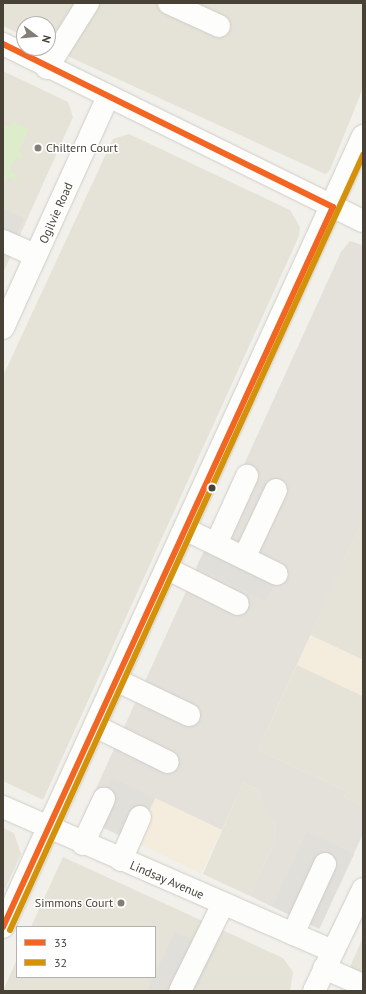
<!DOCTYPE html>
<html>
<head>
<meta charset="utf-8">
<style>
  body { margin:0 }
  #map { position:relative; width:366px; height:994px; overflow:hidden; background:#f1f0ea; font-family:"PT Sans",sans-serif }
  div>[style] { position:absolute }
  .residential>* { inset:0; background:#e5e2d7 }
  .commercial>* { inset:0; background:#f4ecdd; transform-origin:0 0 }
  .industrial>* { inset:0; background:#e4e1db }
  .green>* { inset:0; background:#ddecca }
  .parking>* { inset:0; background:#e0dfda; transform-origin:0 0 }
  .roads { filter:drop-shadow(0 0 1px #cfcdc8) drop-shadow(0 0 1px #cfcdc8) }
  .minor>* { height:22px; margin:-11px; padding:0 11px; transform-origin:11px; border-radius:11px; background:#fdfdfc }
  .bus-1>* { height:6px; margin:-3px; padding:0 3px; transform-origin:3px; border-radius:3px; background:#f26522 }
  .bus-2>* { height:6px; margin:-3px; padding:0 3px; transform-origin:3px; border-radius:3px; background:#d4920b }
  .dots>* { width:11px; height:11px; translate:-50% -50%; box-sizing:border-box; border:2px solid #fff; border-radius:50% }
  span { translate:-50% -50%; white-space:nowrap; text-align:center; line-height:1.15; -webkit-text-stroke:3px #fff; paint-order:stroke }
  .poi-label { font-size:12px; color:#474136 }
  .left { translate:0 -50%; text-align:left }
  .right { translate:-100% -50%; text-align:right }
  .street-label { font-size:12px; color:#474136 }
  .frame { position:absolute; inset:0; border:4px solid #474136; pointer-events:none }
  .legend { position:absolute; left:16px; top:926px; width:140px; height:52px; box-sizing:border-box; background:#fff; border:1px solid #b5b3af; margin:0; padding:5px 7px; list-style:none; font-size:12px; color:#474136 }
  .legend li { display:flex; align-items:center; gap:8px; height:20px }
  .legend b { width:20px; border:1px solid #b5b3af }
  .north { position:absolute; left:16px; top:16px; width:40px; height:40px; box-sizing:border-box; background:#fff; border:1px solid #b5b3af; border-radius:50%; rotate:106deg; font-size:11px; font-weight:700; line-height:16px; text-align:center; color:#474136 }
  .north::after { content:''; display:block; margin:auto; width:14px; height:18px; background:#827e75; clip-path:polygon(50% 0,100% 100%,50% 72%,0 100%) }
</style>
</head>
<body>
<div id="map">
  <div class="residential">
    <div style="clip-path:polygon(3px 3px,363px 3px,363px 88px,330px 170px,325px 174px,48px 47px,48px 24px,24px 24px,24px 36px,3px 26px)"></div>
    <div style="clip-path:polygon(3px 71px,68px 102px,73px 117px,3px 273px)"></div>
    <div style="clip-path:polygon(129px 134px,290px 210px,300px 227px,299px 236px,43px 800px,3px 781px,3px 376px,113px 139px)"></div>
    <div style="clip-path:polygon(363px 519px,363px 660px,310px 635px)"></div>
    <div style="clip-path:polygon(297px 665px,363px 696px,363px 806px,344px 797px,346px 791px,258px 750px)"></div>
    <div style="clip-path:polygon(243px 783px,259px 790px,266px 815px,275px 820px,276px 838px,250px 896px,203px 874px)"></div>
    <div style="clip-path:polygon(3px 828px,14px 833px,21px 854px,3px 893px)"></div>
    <div style="clip-path:polygon(63px 857px,283px 958px,293px 972px,290px 991px,3px 991px,17px 959px,17px 977px,155px 977px,155px 927px,31px 927px)"></div>
    <div style="clip-path:polygon(363px 937px,363px 973px,350px 967px)"></div>
  </div>
  <div class="commercial">
    <div style="clip-path:polygon(310px 635px,363px 660px,363px 696px,297px 665px)"></div>
    <div style="left:155px;top:798px;width:74px;height:48px;rotate:26deg"></div>
  </div>
  <div class="industrial">
    <div style="clip-path:polygon(350px 241px,363px 245px,363px 519px,258px 750px,346px 791px,344px 797px,363px 806px,363px 834px,319px 929px,250px 896px,276px 838px,275px 820px,266px 816px,259px 790px,243px 783px,222px 830px,155px 798px,135px 842px,83px 817px,341px 252px)"></div>
  </div>
  <div class="green">
    <div style="clip-path:polygon(12px 121px,29px 129px,19px 152px,24px 155px,22px 160px,16px 157px,10px 171px,18px 175px,16px 181px,7px 177px,3px 188px,3px 124px,9px 127px)"></div>
  </div>
  <div class="parking">
    <div style="clip-path:polygon(3px 209px,24px 218px,3px 265px)"></div>
    <div style="left:205px;top:549px;width:78px;height:20px;rotate:26deg"></div>
    <div style="left:111px;top:777px;width:49px;height:49px;rotate:26deg"></div>
    <div style="left:307px;top:832px;width:52px;height:82px;rotate:25deg"></div>
    <div style="clip-path:polygon(175px 932px,215px 950px,196px 991px,147px 991px)"></div>
  </div>
  <div class="roads">
    <div class="minor">
      <div style="left:169px;top:3px;width:55px;rotate:24.7deg"></div>
      <div style="left:3px;top:44px;width:401px;rotate:26.2deg"></div>
      <div style="left:47px;top:68px;width:77px;rotate:-57.8deg"></div>
      <div style="left:3px;top:241px;width:36px;rotate:24deg"></div>
      <div style="left:3px;top:328px;width:254px;rotate:-65.6deg"></div>
      <div style="left:185px;top:529px;width:102px;rotate:26.1deg"></div>
      <div style="left:216px;top:544px;width:75px;rotate:-65.5deg"></div>
      <div style="left:244px;top:558px;width:75px;rotate:-64.8deg"></div>
      <div style="left:168px;top:569px;width:78px;rotate:26.6deg"></div>
      <div style="left:116px;top:680px;width:81px;rotate:25.6deg"></div>
      <div style="left:95px;top:726px;width:81px;rotate:26.3deg"></div>
      <div style="left:3px;top:807px;width:359px;rotate:23.6deg"></div>
      <div style="left:83px;top:844px;width:50px;rotate:-65deg"></div>
      <div style="left:121px;top:860px;width:47px;rotate:-66.2deg"></div>
      <div style="left:3px;top:927px;width:869px;rotate:-65.53deg"></div>
      <div style="left:293px;top:934px;width:77px;rotate:-65.4deg"></div>
      <div style="left:324px;top:968px;width:43px;rotate:23.6deg"></div>
      <div style="left:180px;top:991px;width:97px;rotate:-63.7deg"></div>
      <div style="left:314px;top:991px;width:113px;rotate:-64.3deg"></div>
    </div>
  </div>
  <div class="bus-1">
    <div style="left:3px;top:44px;width:368px;rotate:26.3deg"></div>
    <div style="left:3px;top:927px;width:792px;rotate:-65.38deg"></div>
  </div>
  <div class="bus-2">
    <div style="left:10px;top:930px;width:852px;rotate:-65.51deg"></div>
  </div>
  <div class="dots">
    <div style="left:38px;top:148px;background:#827e75"></div>
    <div style="left:212px;top:488px;background:#474136"></div>
    <div style="left:121px;top:903px;background:#827e75"></div>
  </div>
  <div class="poi-label">
    <span class="left" style="left:46px;top:148px">Chiltern Court</span>
    <span class="right" style="left:113px;top:903px">Simmons Court</span>
  </div>
  <div class="street-label">
    <span style="left:56px;top:213px;rotate:-66deg">Ogilvie Road</span>
    <span style="left:167px;top:880px;rotate:23deg">Lindsay Avenue</span>
  </div>
  <div class="frame"></div>
  <ul class="legend">
  <li><b style="height:5px;background:#f26522"></b>33</li>
  <li><b style="height:5px;background:#d4920b"></b>32</li>
  </ul>
  <div class="north">N</div>
</div>
</body>
</html>
